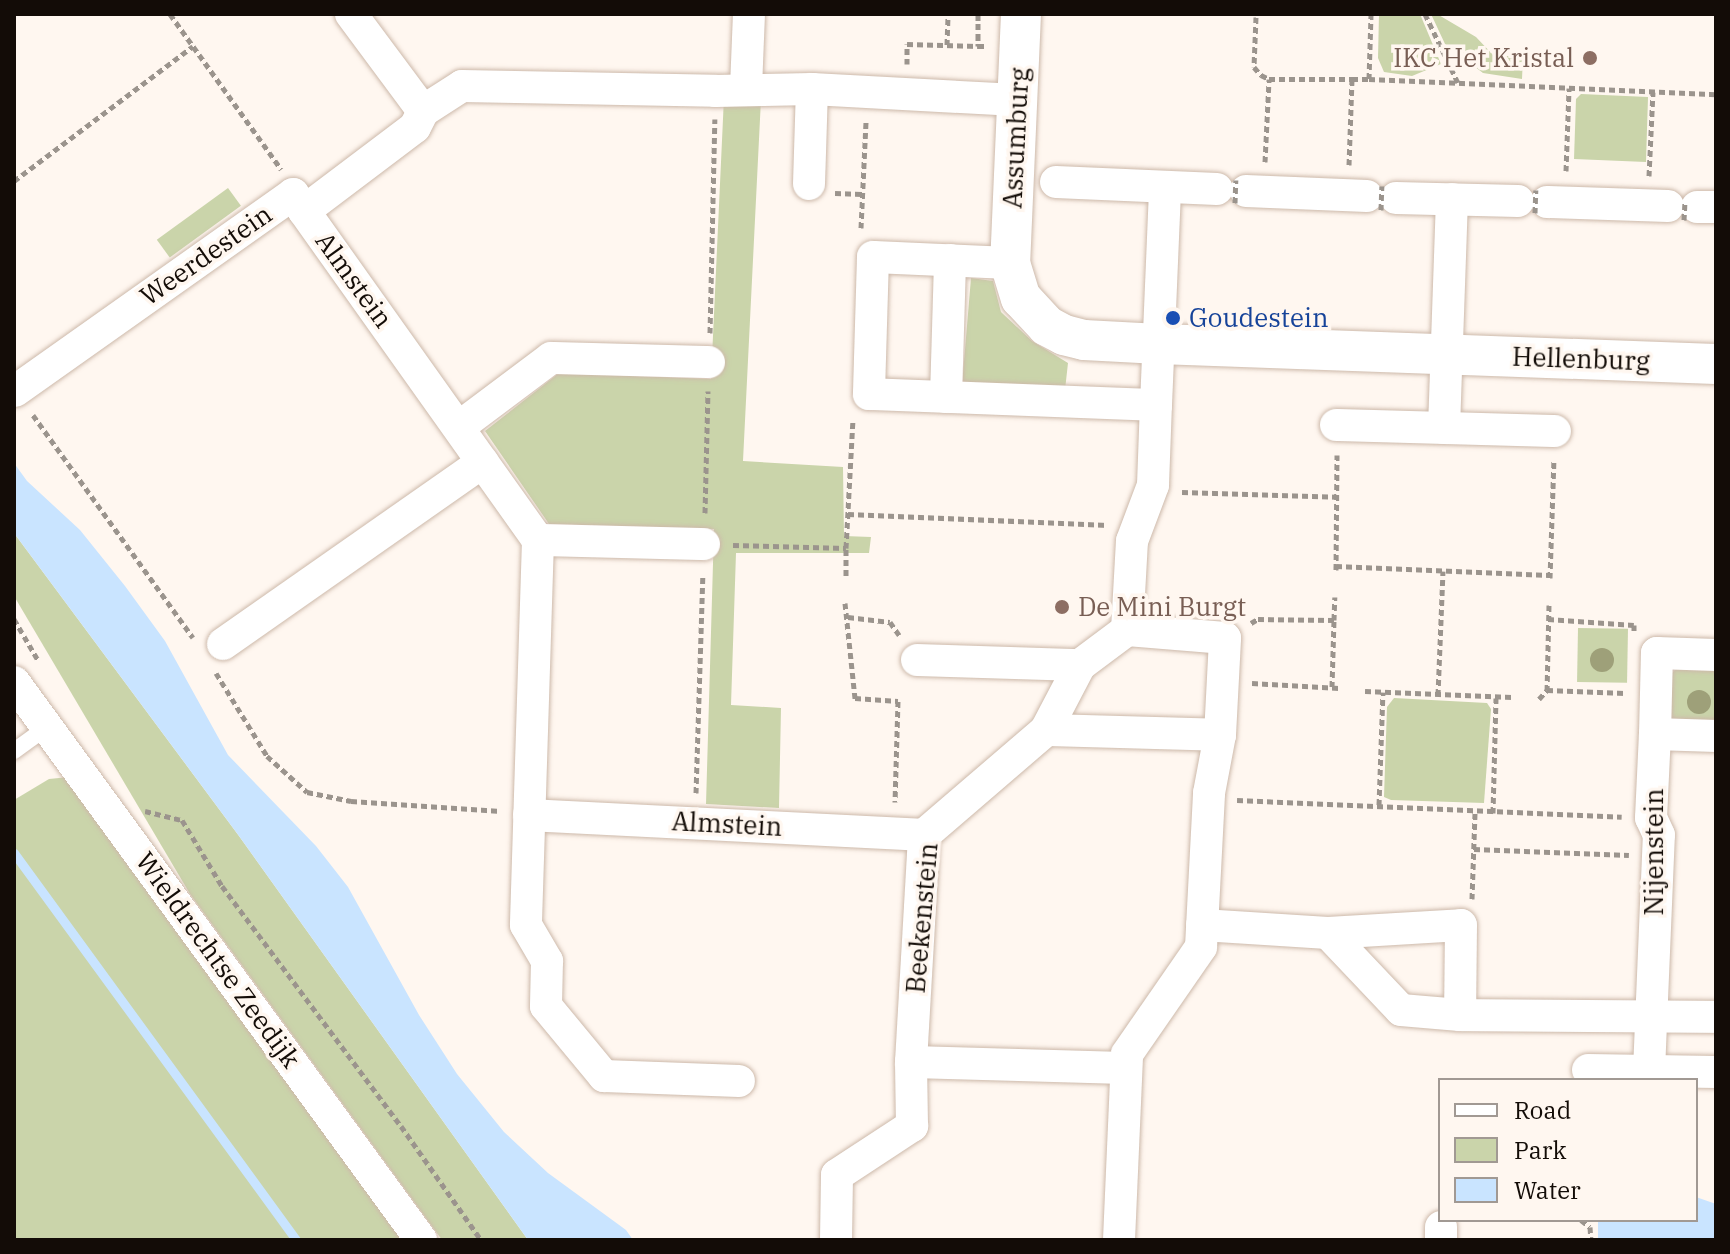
<!DOCTYPE html>
<html>
<head>
<meta charset="utf-8">
<style>
  body { margin:0 }
  #map { position:relative; width:1730px; height:1254px; overflow:hidden; background:#fff7f0; font-family:"IBM Plex Serif",serif }
  div>[style] { position:absolute }
  .green>* { inset:0; background:#cad4aa; transform-origin:0 0 }
  .water>* { inset:0; background:#c9e4ff }
  .stream>* { height:9px; margin:-4.5px; padding:0 4.5px; transform-origin:4.5px; border-radius:4.5px; background:#c9e4ff }
  .path>* { height:5px; margin-top:-2.5px; transform-origin:0; background:repeating-linear-gradient(90deg,#9b948d 0 6px,transparent 0 10px) }
  .roads { filter:drop-shadow(0 0 2px #cdb9aa) drop-shadow(0 0 2px #cdb9aa) }
  .service>* { height:16px; margin:-8px; padding:0 8px; transform-origin:8px; border-radius:8px; background:#fff }
  .minor>* { height:32px; margin:-16px; padding:0 16px; transform-origin:16px; border-radius:16px; background:#fff }
  .tertiary>* { height:40px; margin:-20px; padding:0 20px; transform-origin:20px; border-radius:20px; background:#fff }
  .path-bridge>* { height:5px; margin-top:-2.5px; transform-origin:0; background:repeating-linear-gradient(90deg,#9b948d 0 6px,transparent 0 10px) }
  .trees>* { width:24px; height:24px; margin:-12px; border-radius:50%; background:#9ea079 }
  .dots>* { width:22px; height:22px; translate:-50% -50%; box-sizing:border-box; border:4px solid #fff7f0; border-radius:50% }
  span { translate:-50% -50%; white-space:nowrap; text-align:center; line-height:1.15; -webkit-text-stroke:7px #fff7f0; paint-order:stroke }
  .education-label { font-size:26px; color:#785e54 }
  .right { translate:-100% -50%; text-align:right }
  .left { translate:0 -50%; text-align:left }
  .street-label { font-size:26px; color:#130c07 }
  .transit-label { font-size:26px; color:#164399 }
  .frame { position:absolute; inset:0; border:16px solid #130c07; pointer-events:none }
  .legend { position:absolute; left:1438px; top:1078px; width:260px; height:144px; box-sizing:border-box; background:#fff7f0; border:2px solid #a19993; margin:0; padding:10px 14px; list-style:none; font-size:24px; color:#130c07 }
  .legend li { display:flex; align-items:center; gap:16px; height:40px }
  .legend b { width:40px; border:2px solid #a19993 }
</style>
</head>
<body>
<div id="map">
  <div class="green">
    <div style="clip-path:polygon(1379px 14px,1420px 14px,1441px 64px,1412px 76px,1384px 72px,1378px 58px)"></div>
    <div style="clip-path:polygon(1431px 14px,1437px 14px,1476px 37px,1493px 55px,1523px 57px,1522px 79px,1483px 73px,1445px 44px)"></div>
    <div style="clip-path:polygon(1581px 94px,1648px 97px,1646px 162px,1574px 159px,1576px 99px)"></div>
    <div style="clip-path:polygon(724px 97px,761px 99px,743px 461px,843px 467px,844px 536px,871px 537px,869px 553px,736px 553px,731px 705px,781px 708px,779px 808px,706px 804px,714px 529px,549px 524px,485px 431px,559px 373px,711px 379px)"></div>
    <div style="left:228px;top:188px;width:22px;height:88px;rotate:54deg"></div>
    <div style="clip-path:polygon(971px 278px,993px 281px,1001px 312px,1032px 341px,1068px 363px,1065px 390px,962px 385px)"></div>
    <div style="clip-path:polygon(14px 533px,239px 836px,528px 1240px,442px 1240px,190px 894px,14px 596px)"></div>
    <div style="left:1578px;top:628px;width:50px;height:54px;rotate:1deg"></div>
    <div style="clip-path:polygon(1677px 668px,1716px 668px,1716px 726px,1671px 721px,1672px 673px)"></div>
    <div style="clip-path:polygon(1394px 698px,1487px 703px,1491px 709px,1484px 803px,1391px 800px,1384px 797px,1387px 707px)"></div>
    <div style="clip-path:polygon(69px 777px,408px 1240px,14px 1240px,14px 800px,49px 779px)"></div>
  </div>
  <div class="water">
    <div style="clip-path:polygon(14px 463px,27px 481px,80px 530px,125px 586px,165px 641px,228px 755px,316px 846px,348px 887px,419px 1015px,457px 1074px,504px 1132px,548px 1173px,626px 1230px,633px 1240px,528px 1240px,239px 836px,14px 533px)"></div>
    <div style="clip-path:polygon(1696px 1197px,1716px 1204px,1716px 1240px,1598px 1240px,1598px 1220px,1696px 1220px)"></div>
  </div>
  <div class="stream">
    <div style="left:14px;top:853px;width:479px;rotate:53.9deg"></div>
  </div>
  <div class="path">
    <div style="left:170px;top:14px;width:191px;rotate:54.4deg"></div>
    <div style="left:978px;top:14px;width:32px;rotate:90deg"></div>
    <div style="left:978px;top:46px;width:7px"></div>
    <div style="left:1425px;top:14px;width:76px;rotate:64.4deg"></div>
    <div style="left:1256px;top:17px;width:50px;rotate:92.3deg"></div>
    <div style="left:1254px;top:67px;width:11px;rotate:49deg"></div>
    <div style="left:1261px;top:75px;width:9px;rotate:27deg"></div>
    <div style="left:1269px;top:79px;width:83px"></div>
    <div style="left:947px;top:45px;width:31px;rotate:-88deg"></div>
    <div style="left:907px;top:64px;width:20px;rotate:-90deg"></div>
    <div style="left:907px;top:44px;width:71px;rotate:1.6deg"></div>
    <div style="left:1369px;top:79px;width:347px;rotate:2.5deg"></div>
    <div style="left:1265px;top:162px;width:83px;rotate:-87.2deg"></div>
    <div style="left:1349px;top:165px;width:86px;rotate:-88deg"></div>
    <div style="left:1352px;top:79px;width:17px"></div>
    <div style="left:1369px;top:79px;width:65px;rotate:-88.2deg"></div>
    <div style="left:1566px;top:171px;width:83px;rotate:-87.9deg"></div>
    <div style="left:1649px;top:176px;width:84px;rotate:-87.3deg"></div>
    <div style="left:14px;top:181px;width:224px;rotate:-37deg"></div>
    <div style="left:835px;top:193px;width:27px;rotate:2deg"></div>
    <div style="left:861px;top:228px;width:106px;rotate:-87.3deg"></div>
    <div style="left:710px;top:333px;width:214px;rotate:-88.7deg"></div>
    <div style="left:33px;top:415px;width:274px;rotate:54.3deg"></div>
    <div style="left:1182px;top:492px;width:155px;rotate:1.8deg"></div>
    <div style="left:705px;top:513px;width:122px;rotate:-88.6deg"></div>
    <div style="left:848px;top:514px;width:260px;rotate:2.4deg"></div>
    <div style="left:733px;top:545px;width:113px;rotate:1.5deg"></div>
    <div style="left:846px;top:548px;width:129px;rotate:-86.9deg"></div>
    <div style="left:1336px;top:566px;width:214px;rotate:2.4deg"></div>
    <div style="left:1336px;top:570px;width:115px;rotate:-89.5deg"></div>
    <div style="left:846px;top:576px;width:28px;rotate:-90deg"></div>
    <div style="left:1550px;top:578px;width:118px;rotate:-88.1deg"></div>
    <div style="left:845px;top:603px;width:96px;rotate:84deg"></div>
    <div style="left:855px;top:698px;width:43px;rotate:4deg"></div>
    <div style="left:898px;top:701px;width:101px;rotate:91.7deg"></div>
    <div style="left:1549px;top:605px;width:85px;rotate:91.3deg"></div>
    <div style="left:1547px;top:690px;width:78px;rotate:2.2deg"></div>
    <div style="left:848px;top:617px;width:42px;rotate:6.8deg"></div>
    <div style="left:890px;top:622px;width:16px;rotate:55deg"></div>
    <div style="left:14px;top:619px;width:48px;rotate:59.7deg"></div>
    <div style="left:1548px;top:619px;width:86px;rotate:4deg"></div>
    <div style="left:1634px;top:625px;width:8px;rotate:90deg"></div>
    <div style="left:1251px;top:623px;width:8px;rotate:-30deg"></div>
    <div style="left:1258px;top:619px;width:76px;rotate:0.8deg"></div>
    <div style="left:1334px;top:620px;width:23px;rotate:-88deg"></div>
    <div style="left:216px;top:673px;width:97px;rotate:58.4deg"></div>
    <div style="left:267px;top:756px;width:54px;rotate:42deg"></div>
    <div style="left:307px;top:792px;width:45px;rotate:11.6deg"></div>
    <div style="left:351px;top:801px;width:150px;rotate:3.8deg"></div>
    <div style="left:1252px;top:683px;width:87px;rotate:3.3deg"></div>
    <div style="left:1332px;top:687px;width:67px;rotate:-88.3deg"></div>
    <div style="left:1365px;top:691px;width:147px;rotate:2.3deg"></div>
    <div style="left:1438px;top:695px;width:124px;rotate:-87.7deg"></div>
    <div style="left:1539px;top:699px;width:12px;rotate:-48deg"></div>
    <div style="left:696px;top:793px;width:218px;rotate:-88.2deg"></div>
    <div style="left:1237px;top:800px;width:385px;rotate:2.5deg"></div>
    <div style="left:1379px;top:805px;width:113px;rotate:-88deg"></div>
    <div style="left:145px;top:811px;width:38px;rotate:14deg"></div>
    <div style="left:182px;top:820px;width:77px;rotate:58.8deg"></div>
    <div style="left:222px;top:886px;width:299px;rotate:53.3deg"></div>
    <div style="left:401px;top:1126px;width:139px;rotate:54.9deg"></div>
    <div style="left:1493px;top:813px;width:115px;rotate:-88.5deg"></div>
    <div style="left:1474px;top:849px;width:155px;rotate:2.2deg"></div>
    <div style="left:1472px;top:899px;width:87px;rotate:-88deg"></div>
    <div style="left:1581px;top:1220px;width:11px;rotate:38deg"></div>
    <div style="left:1590px;top:1227px;width:13px;rotate:86deg"></div>
  </div>
  <div class="roads">
    <div class="service">
      <div style="left:14px;top:751px;width:41px;rotate:-36deg"></div>
    </div>
    <div class="minor">
      <div style="left:351px;top:14px;width:121px;rotate:53.4deg"></div>
      <div style="left:423px;top:111px;width:46px;rotate:-32.7deg"></div>
      <div style="left:462px;top:86px;width:253px;rotate:1.1deg"></div>
      <div style="left:715px;top:91px;width:97px;rotate:-1.2deg"></div>
      <div style="left:812px;top:89px;width:205px;rotate:3.1deg"></div>
      <div style="left:746px;top:88px;width:74px;rotate:-87.7deg"></div>
      <div style="left:1056px;top:182px;width:161px;rotate:2.5deg"></div>
      <div style="left:809px;top:184px;width:95px;rotate:-88.2deg"></div>
      <div style="left:1246px;top:191px;width:121px;rotate:2.4deg"></div>
      <div style="left:1396px;top:198px;width:122px;rotate:1.4deg"></div>
      <div style="left:1547px;top:202px;width:121px;rotate:1.9deg"></div>
      <div style="left:1697px;top:207px;width:19px"></div>
      <div style="left:304px;top:211px;width:404px;rotate:54.6deg"></div>
      <div style="left:538px;top:540px;width:385px;rotate:91.8deg"></div>
      <div style="left:526px;top:925px;width:42px;rotate:59.7deg"></div>
      <div style="left:547px;top:961px;width:45px;rotate:91.3deg"></div>
      <div style="left:546px;top:1006px;width:91px;rotate:50.4deg"></div>
      <div style="left:604px;top:1076px;width:135px;rotate:2.1deg"></div>
      <div style="left:1010px;top:263px;width:137px;rotate:-177.5deg"></div>
      <div style="left:873px;top:257px;width:137px;rotate:91.7deg"></div>
      <div style="left:869px;top:394px;width:287px;rotate:2.2deg"></div>
      <div style="left:1156px;top:405px;width:217px;rotate:-87.6deg"></div>
      <div style="left:15px;top:391px;width:341px;rotate:-35.3deg"></div>
      <div style="left:293px;top:194px;width:20px;rotate:57deg"></div>
      <div style="left:304px;top:211px;width:139px;rotate:-37.1deg"></div>
      <div style="left:415px;top:127px;width:18px;rotate:-63deg"></div>
      <div style="left:946px;top:397px;width:137px;rotate:-88.3deg"></div>
      <div style="left:1336px;top:425px;width:219px;rotate:1.6deg"></div>
      <div style="left:459px;top:427px;width:115px;rotate:-36.9deg"></div>
      <div style="left:551px;top:358px;width:158px;rotate:1.5deg"></div>
      <div style="left:1444px;top:428px;width:229px;rotate:-88deg"></div>
      <div style="left:538px;top:540px;width:166px;rotate:1.4deg"></div>
      <div style="left:223px;top:644px;width:317px;rotate:-35deg"></div>
      <div style="left:917px;top:660px;width:163px;rotate:1.8deg"></div>
      <div style="left:14px;top:682px;width:691px;rotate:53.89deg"></div>
      <div style="left:1046px;top:730px;width:174px;rotate:1.6deg"></div>
      <div style="left:1655px;top:734px;width:81px;rotate:-88.6deg"></div>
      <div style="left:1657px;top:653px;width:59px;rotate:1.9deg"></div>
      <div style="left:529px;top:815px;width:396px;rotate:2.9deg"></div>
      <div style="left:1202px;top:925px;width:126px;rotate:3.6deg"></div>
      <div style="left:1328px;top:933px;width:106px;rotate:46.5deg"></div>
      <div style="left:1401px;top:1010px;width:59px;rotate:4.8deg"></div>
      <div style="left:1460px;top:1015px;width:256px;rotate:0.4deg"></div>
      <div style="left:1328px;top:933px;width:133px;rotate:-3.4deg"></div>
      <div style="left:1461px;top:925px;width:90px;rotate:90.6deg"></div>
      <div style="left:911px;top:1062px;width:215px;rotate:1.6deg"></div>
      <div style="left:1588px;top:1070px;width:128px;rotate:0.9deg"></div>
      <div style="left:1649px;top:1071px;width:236px;rotate:-87.6deg"></div>
      <div style="left:1659px;top:835px;width:19px;rotate:-115deg"></div>
      <div style="left:1651px;top:818px;width:84px;rotate:-87.3deg"></div>
      <div style="left:1655px;top:734px;width:61px;rotate:1.9deg"></div>
      <div style="left:836px;top:1240px;width:65px;rotate:-89.1deg"></div>
      <div style="left:837px;top:1175px;width:90px;rotate:-33.2deg"></div>
      <div style="left:912px;top:1126px;width:64px;rotate:-90.9deg"></div>
      <div style="left:911px;top:1062px;width:227px;rotate:-86.7deg"></div>
      <div style="left:924px;top:835px;width:161px;rotate:-40.7deg"></div>
      <div style="left:1046px;top:730px;width:73px;rotate:-62.4deg"></div>
      <div style="left:1080px;top:665px;width:59px;rotate:-36.7deg"></div>
      <div style="left:1119px;top:1240px;width:186px;rotate:-87.5deg"></div>
      <div style="left:1127px;top:1054px;width:130px;rotate:-55.3deg"></div>
      <div style="left:1201px;top:947px;width:154px;rotate:-87deg"></div>
      <div style="left:1209px;top:793px;width:59px;rotate:-79.3deg"></div>
      <div style="left:1220px;top:735px;width:97px;rotate:-87deg"></div>
      <div style="left:1225px;top:638px;width:98px;rotate:-175.3deg"></div>
      <div style="left:1127px;top:630px;width:89px;rotate:-86.8deg"></div>
      <div style="left:1132px;top:541px;width:60px;rotate:-69.4deg"></div>
      <div style="left:1153px;top:485px;width:80px;rotate:-87.9deg"></div>
      <div style="left:1441px;top:1240px;width:13px;rotate:-90deg"></div>
    </div>
    <div class="tertiary">
      <div style="left:1021px;top:14px;width:249px;rotate:92.5deg"></div>
      <div style="left:1010px;top:263px;width:37px;rotate:73deg"></div>
      <div style="left:1021px;top:298px;width:38px;rotate:47deg"></div>
      <div style="left:1047px;top:326px;width:19px;rotate:28deg"></div>
      <div style="left:1064px;top:335px;width:21px;rotate:14deg"></div>
      <div style="left:1084px;top:340px;width:75px;rotate:3.1deg"></div>
      <div style="left:1159px;top:344px;width:557px;rotate:2.06deg"></div>
    </div>
  </div>
  <div class="path-bridge">
    <div style="left:1235px;top:203px;width:23px;rotate:-88deg"></div>
    <div style="left:1381px;top:210px;width:24px;rotate:-88deg"></div>
    <div style="left:1535px;top:213px;width:23px;rotate:-88deg"></div>
    <div style="left:1684px;top:220px;width:19px;rotate:-87deg"></div>
  </div>
  <div class="trees">
    <div style="left:1602px;top:660px"></div>
    <div style="left:1699px;top:702px"></div>
  </div>
  <div class="dots">
    <div style="left:1590px;top:58px;background:#8d6e63"></div>
    <div style="left:1173px;top:318px;background:#1a4fb4"></div>
    <div style="left:1062px;top:607px;background:#8d6e63"></div>
  </div>
  <div class="education-label">
    <span class="right" style="left:1574px;top:58px">IKC Het Kristal</span>
    <span class="left" style="left:1078px;top:607px">De Mini Burgt</span>
  </div>
  <div class="street-label">
    <span style="left:1016px;top:138px;rotate:-87deg">Assumburg</span>
    <span style="left:206px;top:255px;rotate:-35deg">Weerdestein</span>
    <span style="left:354px;top:280px;rotate:54deg">Almstein</span>
    <span style="left:1581px;top:359px;rotate:2deg">Hellenburg</span>
    <span style="left:727px;top:824px;rotate:3deg">Almstein</span>
    <span style="left:1654px;top:852px;rotate:-90deg">Nijenstein</span>
    <span style="left:922px;top:918px;rotate:-85deg">Beekenstein</span>
    <span style="left:218px;top:960px;rotate:54deg">Wieldrechtse Zeedijk</span>
  </div>
  <div class="transit-label">
    <span class="left" style="left:1189px;top:318px">Goudestein</span>
  </div>
  <div class="frame"></div>
  <ul class="legend">
  <li><b style="height:10px;background:#fff"></b>Road</li>
  <li><b style="height:22px;background:#cad4aa"></b>Park</li>
  <li><b style="height:22px;background:#c9e4ff"></b>Water</li>
  </ul>
</div>
</body>
</html>
